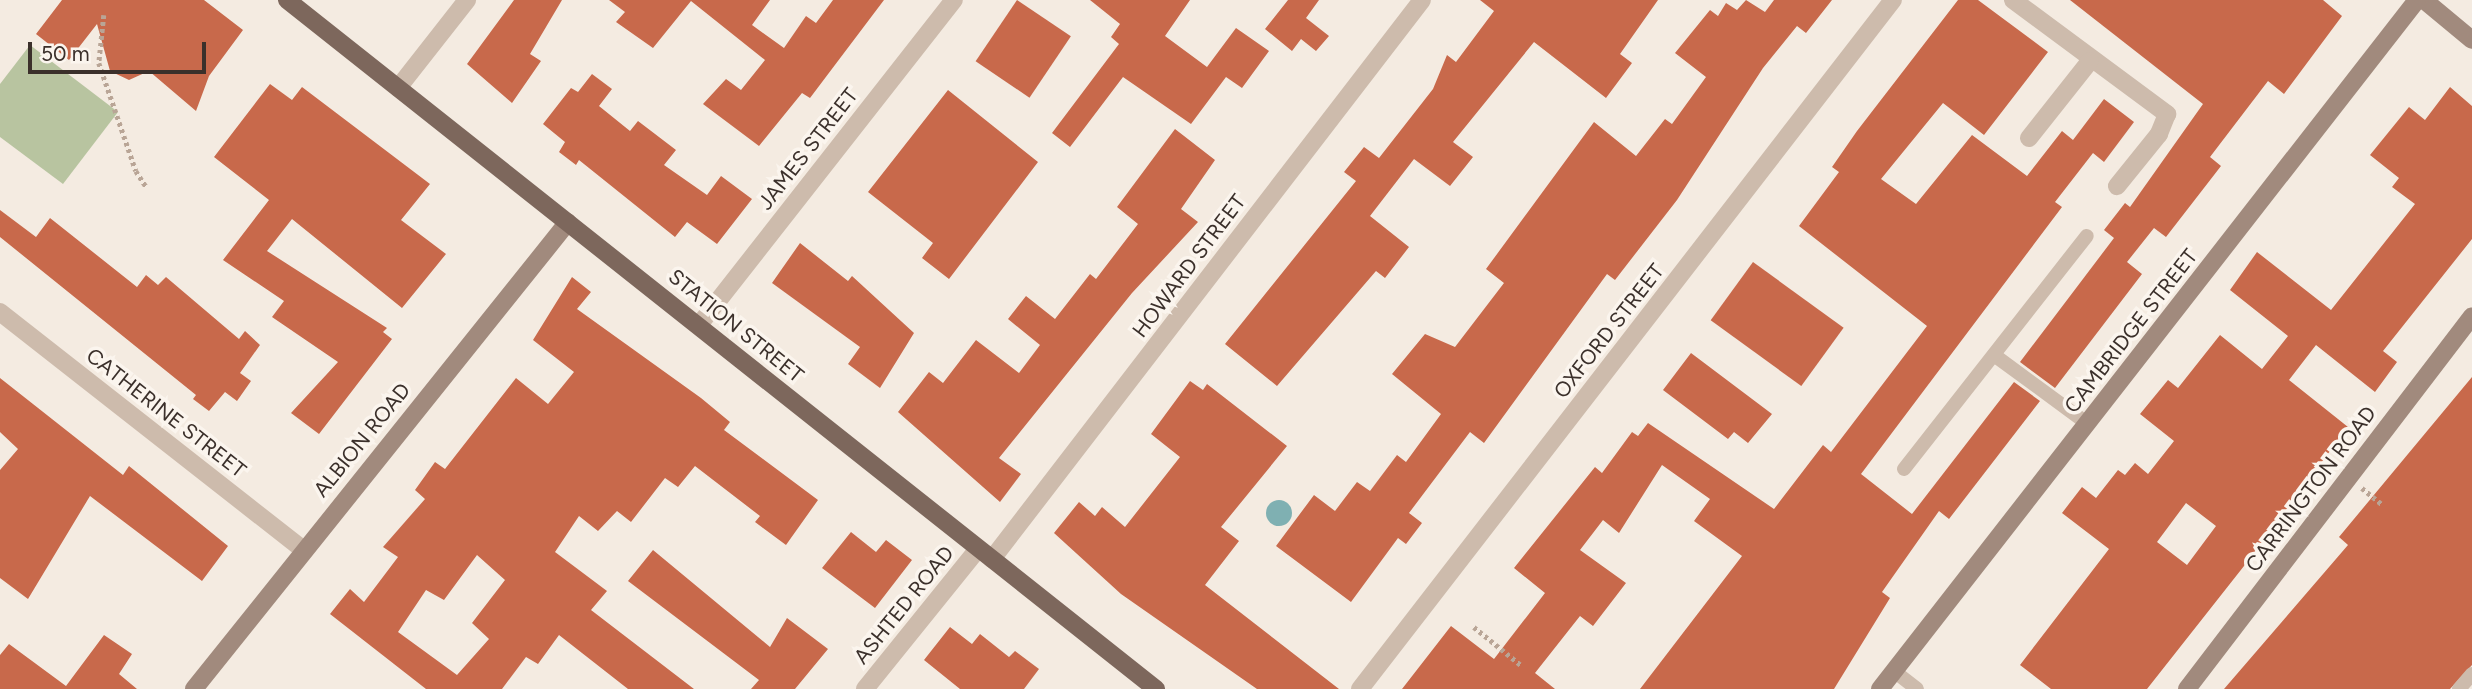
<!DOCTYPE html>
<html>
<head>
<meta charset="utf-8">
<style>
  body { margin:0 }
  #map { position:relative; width:2472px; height:689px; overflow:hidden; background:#f4ebe1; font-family:Figtree,sans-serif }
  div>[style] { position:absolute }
  .green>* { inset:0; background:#b8c4a0 }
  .water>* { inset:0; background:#7fb0b2 }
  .round { border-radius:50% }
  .building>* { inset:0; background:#c8694b; transform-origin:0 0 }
  .path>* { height:4.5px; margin-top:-2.25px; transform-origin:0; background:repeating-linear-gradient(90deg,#b9a596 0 3.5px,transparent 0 7px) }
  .lane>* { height:14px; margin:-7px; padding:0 7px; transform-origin:7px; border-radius:7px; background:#cdbbac }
  .street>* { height:18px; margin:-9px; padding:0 9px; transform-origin:9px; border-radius:9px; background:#cdbbac }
  .secondary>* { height:18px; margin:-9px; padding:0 9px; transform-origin:9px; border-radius:9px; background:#a18a7d }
  .primary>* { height:18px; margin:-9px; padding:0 9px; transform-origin:9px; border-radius:9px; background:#7d675c }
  span { translate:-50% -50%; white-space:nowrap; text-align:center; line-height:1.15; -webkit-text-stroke:7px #fbf5ee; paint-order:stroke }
  .street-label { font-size:21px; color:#3b302b }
  .scale { position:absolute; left:28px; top:42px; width:178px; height:32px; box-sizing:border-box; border:4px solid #3b302b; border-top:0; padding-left:9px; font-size:21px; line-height:24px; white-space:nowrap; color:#3b302b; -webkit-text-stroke:5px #fbf5ee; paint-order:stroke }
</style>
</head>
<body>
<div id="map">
  <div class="green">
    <div style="clip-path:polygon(30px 45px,118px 112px,63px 184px,0 137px,0 84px)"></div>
  </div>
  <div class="water">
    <div class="round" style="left:1266px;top:500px;width:26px;height:26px"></div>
  </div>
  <div class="building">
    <div style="clip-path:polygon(62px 0,204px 0,243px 30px,209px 76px,196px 111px,149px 71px,129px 80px,110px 71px,97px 24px,69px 60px,36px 34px)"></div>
    <div style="clip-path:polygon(514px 0,562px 0,530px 54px,541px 61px,512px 103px,467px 64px)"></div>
    <div style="clip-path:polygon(609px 0,770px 0,752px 25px,784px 48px,806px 16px,816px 23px,833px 0,884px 0,810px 98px,802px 93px,759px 146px,703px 104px,726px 79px,741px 90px,765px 60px,691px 1px,653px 48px,616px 22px,625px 12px)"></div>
    <div style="left:1017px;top:0;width:65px;height:74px;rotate:34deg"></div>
    <div style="clip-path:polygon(1090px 0,1190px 0,1165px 36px,1207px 67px,1236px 28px,1269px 51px,1242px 88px,1226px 77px,1191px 124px,1123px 77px,1070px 147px,1052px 133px,1119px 44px,1111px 37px,1120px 24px)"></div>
    <div style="clip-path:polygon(1288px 0,1319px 0,1306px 18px,1329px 36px,1316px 51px,1301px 39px,1292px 51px,1265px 29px)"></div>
    <div style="clip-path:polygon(1480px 0,1658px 0,1620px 54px,1632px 63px,1606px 98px,1534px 42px,1453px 142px,1473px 157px,1450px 186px,1414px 159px,1370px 216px,1409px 247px,1385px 278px,1376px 271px,1277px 386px,1225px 344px,1356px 181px,1344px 172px,1364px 147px,1379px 158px,1433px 89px,1447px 55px,1456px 62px,1494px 11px)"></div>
    <div style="clip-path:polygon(1746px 0,1765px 12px,1774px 0,1832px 0,1806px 33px,1797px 26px,1763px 68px,1677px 200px,1615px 280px,1607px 274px,1484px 443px,1470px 432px,1409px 513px,1422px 523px,1406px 544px,1398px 538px,1351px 602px,1276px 546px,1314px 495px,1335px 511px,1357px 482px,1370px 491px,1397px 455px,1406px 462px,1441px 414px,1392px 374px,1425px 334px,1455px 347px,1504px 283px,1486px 269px,1594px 122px,1636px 156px,1665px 119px,1672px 124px,1706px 77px,1675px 53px,1710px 10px,1718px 16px,1726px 3px,1737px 10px)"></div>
    <div style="clip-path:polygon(1958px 0,1978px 0,2048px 52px,1984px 135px,1943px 103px,1881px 179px,1916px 204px,1972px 135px,2027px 176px,2062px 131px,2073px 140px,2104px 99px,2134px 122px,2104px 162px,2093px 153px,2055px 202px,2062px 207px,1861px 474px,1912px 514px,2014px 382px,2040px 401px,1949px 519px,1939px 511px,1882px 592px,1890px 598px,1834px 689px,1640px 689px,1742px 556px,1694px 521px,1710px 499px,1662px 465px,1619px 533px,1603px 520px,1580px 550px,1626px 583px,1593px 626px,1580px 616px,1535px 673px,1555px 689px,1402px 689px,1451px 626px,1494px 659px,1545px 593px,1514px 568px,1595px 467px,1602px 473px,1632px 432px,1638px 436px,1648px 423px,1774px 509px,1823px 445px,1831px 452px,1927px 326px,1799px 226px,1839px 172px,1832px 167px,1857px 131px)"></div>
    <div style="clip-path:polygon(2070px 0,2323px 0,2342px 16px,2284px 94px,2268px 81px,2210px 157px,2221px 166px,2166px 237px,2154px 228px,2127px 262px,2142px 274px,2055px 388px,2020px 362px,2114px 238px,2104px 230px,2125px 203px,2130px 207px,2203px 104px)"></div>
    <div style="clip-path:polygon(592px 74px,612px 89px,599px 106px,630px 131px,638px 121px,676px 150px,664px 165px,707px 195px,721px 176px,752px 199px,717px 244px,687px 222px,675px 237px,579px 160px,576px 165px,559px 152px,565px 142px,543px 124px,571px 88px,578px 92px)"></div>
    <div style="clip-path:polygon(270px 84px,292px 100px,302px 87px,430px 184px,401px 220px,446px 254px,402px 308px,292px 219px,267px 251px,387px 328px,383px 332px,392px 339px,319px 434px,291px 413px,338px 362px,272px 317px,284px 301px,223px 260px,269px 200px,214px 157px)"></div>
    <div style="clip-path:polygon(evenodd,2450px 87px,2472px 106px,2472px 239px,2383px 351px,2397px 362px,2375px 392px,2316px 345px,2289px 380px,2348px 427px,2244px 566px,2147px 689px,2051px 689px,2020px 665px,2109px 549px,2062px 513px,2082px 487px,2096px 498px,2118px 470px,2125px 475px,2135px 463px,2148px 474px,2174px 441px,2140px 414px,2168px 380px,2178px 388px,2220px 335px,2262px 369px,2288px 336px,2230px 290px,2257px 252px,2331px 310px,2415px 204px,2392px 187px,2399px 178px,2370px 155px,2409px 107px,2425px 120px,2450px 87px,2186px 503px,2216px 526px,2187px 565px,2157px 542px,2186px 503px)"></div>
    <div style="clip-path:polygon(948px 90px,1038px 162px,949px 279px,922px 258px,933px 243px,868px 192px)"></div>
    <div style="clip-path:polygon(1175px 129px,1215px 160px,1181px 209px,1198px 222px,1132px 293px,999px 458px,1021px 474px,1000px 502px,898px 412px,929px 372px,943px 383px,976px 340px,1019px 373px,1040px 345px,1008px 319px,1026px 296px,1055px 319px,1090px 274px,1096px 279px,1138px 224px,1117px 207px)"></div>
    <div style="clip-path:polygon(0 210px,36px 237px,50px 218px,137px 287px,146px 275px,158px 285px,166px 277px,239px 339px,245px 331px,260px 345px,240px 373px,251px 381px,237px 401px,225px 392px,209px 411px,193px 399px,196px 395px,0 237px)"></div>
    <div style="clip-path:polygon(800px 243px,848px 281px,852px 276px,914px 333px,880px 388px,848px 364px,860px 347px,772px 283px)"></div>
    <div style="left:1753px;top:262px;width:112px;height:72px;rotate:36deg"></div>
    <div style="clip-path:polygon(evenodd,572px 277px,591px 292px,577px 309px,701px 398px,730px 422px,724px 430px,818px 500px,786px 545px,755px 522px,760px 516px,695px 466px,678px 487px,665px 478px,631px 522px,617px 511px,598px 531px,579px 516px,555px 552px,607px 591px,591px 610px,694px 689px,628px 689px,559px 635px,538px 664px,526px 657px,502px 689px,426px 689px,330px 614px,350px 589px,364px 602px,398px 557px,383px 547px,425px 499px,415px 490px,435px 462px,445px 469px,516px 378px,548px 404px,574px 372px,533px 340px,572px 277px,477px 555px,505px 580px,472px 623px,489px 639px,457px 675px,398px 632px,426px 590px,444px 600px,477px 555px)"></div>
    <div style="clip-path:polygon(1691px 353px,1772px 414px,1748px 443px,1734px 432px,1728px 439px,1663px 390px)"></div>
    <div style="clip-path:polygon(2472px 377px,2472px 665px,2450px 689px,2224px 689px,2348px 545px,2339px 537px)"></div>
    <div style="clip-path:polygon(0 378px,123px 475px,129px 466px,228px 546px,202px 581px,90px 496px,28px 599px,0 578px,0 470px,18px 449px,0 432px)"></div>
    <div style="clip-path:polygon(1190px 381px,1203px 390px,1207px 384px,1287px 446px,1221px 527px,1239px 541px,1205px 585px,1339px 689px,1257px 689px,1121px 594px,1054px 533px,1079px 502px,1095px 516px,1102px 507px,1125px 527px,1180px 457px,1151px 434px)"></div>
    <div style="clip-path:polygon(851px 532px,876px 552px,886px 540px,912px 560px,875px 608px,822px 568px)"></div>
    <div style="clip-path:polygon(653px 550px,770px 647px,787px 618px,828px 649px,795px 689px,751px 689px,759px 680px,628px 581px)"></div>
    <div style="clip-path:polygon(950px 627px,972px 644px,980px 634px,1009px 657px,1015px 651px,1039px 669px,1024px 689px,960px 689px,924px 660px)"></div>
    <div style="clip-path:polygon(104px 635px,132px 654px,119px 674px,137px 689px,0 689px,0 655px,9px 644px,66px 686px)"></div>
  </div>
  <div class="path">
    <div style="left:104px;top:15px;width:48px;rotate:95.9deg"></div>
    <div style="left:99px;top:63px;width:114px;rotate:71.1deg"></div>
    <div style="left:136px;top:171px;width:20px;rotate:57deg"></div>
    <div style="left:2362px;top:488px;width:27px;rotate:39deg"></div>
    <div style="left:1474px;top:627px;width:60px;rotate:39deg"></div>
  </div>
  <div class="lane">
    <div style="left:1994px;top:355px;width:117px;rotate:36.3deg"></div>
    <div style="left:1904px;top:469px;width:296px;rotate:-51.9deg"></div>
    <div style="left:1894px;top:671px;width:29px;rotate:38deg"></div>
    <div style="left:2459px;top:689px;width:20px;rotate:-49deg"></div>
  </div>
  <div class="street">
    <div style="left:2013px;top:0;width:192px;rotate:36.5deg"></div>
    <div style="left:2167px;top:114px;width:22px;rotate:112deg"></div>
    <div style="left:2159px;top:134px;width:67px;rotate:128.9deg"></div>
    <div style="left:398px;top:88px;width:112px;rotate:-51.9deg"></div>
    <div style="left:2029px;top:138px;width:98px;rotate:-51.6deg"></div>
    <div style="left:0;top:312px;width:386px;rotate:38.1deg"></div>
    <div style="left:699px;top:325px;width:413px;rotate:-51.9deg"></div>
    <div style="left:992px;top:559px;width:705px;rotate:-52.43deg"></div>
    <div style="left:865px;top:689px;width:180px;rotate:-51.1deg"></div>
    <div style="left:1360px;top:689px;width:871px;rotate:-52.28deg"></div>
  </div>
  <div class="secondary">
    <div style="left:2424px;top:0;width:62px;rotate:39.8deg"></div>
    <div style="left:194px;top:689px;width:598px;rotate:-51.31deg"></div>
    <div style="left:1880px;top:689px;width:874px;rotate:-52.07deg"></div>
    <div style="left:2187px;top:689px;width:469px;rotate:-52.6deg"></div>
  </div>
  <div class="primary">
    <div style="left:287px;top:0;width:1109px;rotate:38.41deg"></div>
  </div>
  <div class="street-label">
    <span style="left:808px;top:149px;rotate:-52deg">JAMES STREET</span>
    <span style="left:1189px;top:266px;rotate:-53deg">HOWARD STREET</span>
    <span style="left:736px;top:326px;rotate:39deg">STATION STREET</span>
    <span style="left:1609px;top:331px;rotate:-52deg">OXFORD STREET</span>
    <span style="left:2131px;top:331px;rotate:-52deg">CAMBRIDGE STREET</span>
    <span style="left:166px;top:413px;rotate:38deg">CATHERINE STREET</span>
    <span style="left:362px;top:440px;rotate:-51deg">ALBION ROAD</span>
    <span style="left:2311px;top:489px;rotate:-53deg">CARRINGTON ROAD</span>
    <span style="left:904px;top:605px;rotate:-51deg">ASHTED ROAD</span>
  </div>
  <div class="scale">50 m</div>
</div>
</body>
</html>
